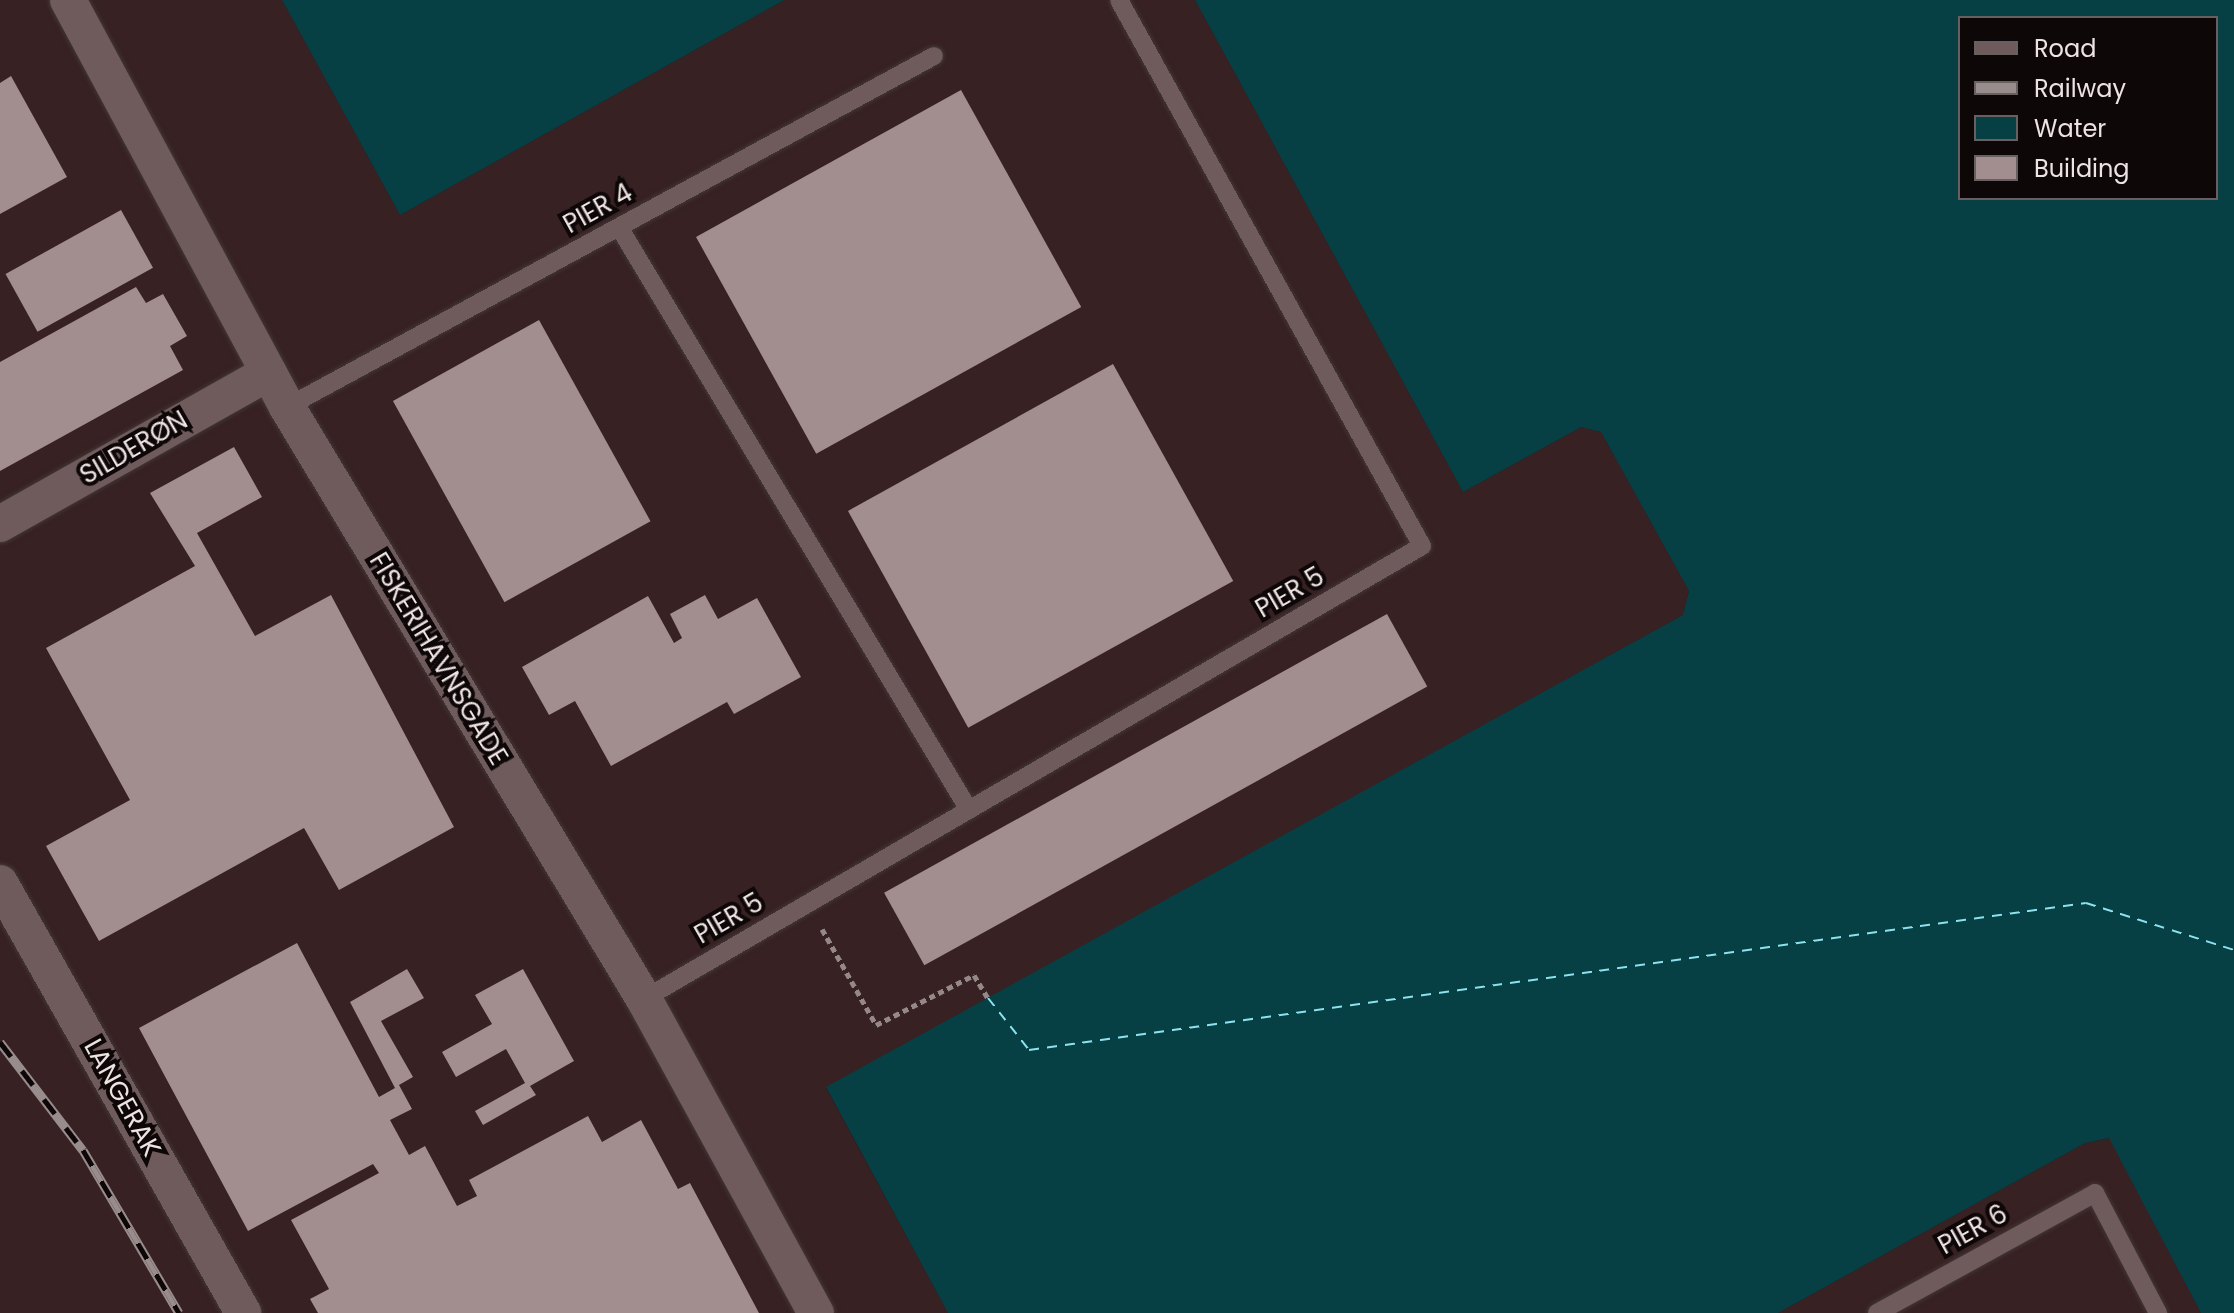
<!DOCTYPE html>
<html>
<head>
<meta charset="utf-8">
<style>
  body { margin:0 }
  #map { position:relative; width:2234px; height:1313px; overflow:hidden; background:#2a1a1b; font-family:Poppins,sans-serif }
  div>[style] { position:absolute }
  .built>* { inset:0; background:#372122 }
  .water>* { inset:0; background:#064045 }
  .ferry>* { height:2px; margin-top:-1px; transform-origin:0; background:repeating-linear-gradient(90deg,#8ce3ee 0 10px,transparent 0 18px) }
  .building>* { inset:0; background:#a38e8f; transform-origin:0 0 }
  .path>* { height:5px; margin-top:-2.5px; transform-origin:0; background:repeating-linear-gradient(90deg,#958888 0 6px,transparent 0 10px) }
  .roads { filter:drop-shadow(0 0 2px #423637) drop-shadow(0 0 2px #423637) }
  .lane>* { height:18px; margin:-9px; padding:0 9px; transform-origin:9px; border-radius:9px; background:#6f5b5c }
  .street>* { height:36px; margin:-18px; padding:0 18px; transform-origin:18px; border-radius:18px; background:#6f5b5c }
  .rail>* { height:9px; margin-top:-4.5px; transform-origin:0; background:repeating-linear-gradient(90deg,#0e0708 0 18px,#998c8d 0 36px); box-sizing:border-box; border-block:2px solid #998c8d }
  span { translate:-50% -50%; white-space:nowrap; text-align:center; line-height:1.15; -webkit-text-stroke:8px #0e0708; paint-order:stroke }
  .street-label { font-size:26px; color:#eee3e3 }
  .legend { position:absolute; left:1958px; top:16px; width:260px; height:184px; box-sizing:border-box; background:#0e0708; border:2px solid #685f60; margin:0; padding:10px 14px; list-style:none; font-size:24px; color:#eee3e3 }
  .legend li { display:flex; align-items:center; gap:16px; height:40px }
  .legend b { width:40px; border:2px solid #685f60 }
</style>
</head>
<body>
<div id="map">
  <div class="built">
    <div style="clip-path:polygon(0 0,282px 0,400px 215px,784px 0,1195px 0,1463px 492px,1581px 427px,1601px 432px,1689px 591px,1683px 615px,826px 1088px,948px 1313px,0 1313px)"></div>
    <div style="clip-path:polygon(2110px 1138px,2201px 1313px,1778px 1313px,2085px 1143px)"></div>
  </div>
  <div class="water">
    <div style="clip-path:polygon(282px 0,784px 0,400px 215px)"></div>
    <div style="clip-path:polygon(evenodd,1195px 0,2234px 0,2234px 1313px,2201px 1313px,2109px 1138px,2085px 1143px,1778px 1313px,948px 1313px,826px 1087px,1683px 615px,1689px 591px,1601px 432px,1581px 427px,1463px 492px,1195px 0,2216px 18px,2216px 198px,1960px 198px,1960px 18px,2216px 18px)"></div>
  </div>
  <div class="ferry">
    <div style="left:988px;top:998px;width:66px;rotate:51.7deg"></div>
    <div style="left:1029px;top:1050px;width:1067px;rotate:-7.92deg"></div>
    <div style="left:2086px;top:903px;width:155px;rotate:17.6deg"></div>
  </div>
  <div class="building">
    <div style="clip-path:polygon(11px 76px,67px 177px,0 214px,0 83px)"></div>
    <div style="left:961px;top:90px;width:248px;height:303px;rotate:61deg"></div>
    <div style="left:121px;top:210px;width:66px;height:132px;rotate:61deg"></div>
    <div style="clip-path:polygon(136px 287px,146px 303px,163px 294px,187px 336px,170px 346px,183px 370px,0 471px,0 362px)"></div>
    <div style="left:539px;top:320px;width:230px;height:167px;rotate:61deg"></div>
    <div style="left:1113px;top:364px;width:248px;height:303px;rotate:61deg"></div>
    <div style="clip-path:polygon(234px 447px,262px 497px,197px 533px,255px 636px,331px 595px,454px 827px,339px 890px,304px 828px,99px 941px,46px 846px,130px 800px,46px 648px,195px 566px,150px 493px)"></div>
    <div style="clip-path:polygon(705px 595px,718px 619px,757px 598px,801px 677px,734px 714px,727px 702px,611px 766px,575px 701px,549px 715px,522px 667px,648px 596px,674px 643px,682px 638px,670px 614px)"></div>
    <div style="left:1387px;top:614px;width:83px;height:575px;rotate:61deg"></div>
    <div style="clip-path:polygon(297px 943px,379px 1097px,395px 1088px,350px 1002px,407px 969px,424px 998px,381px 1021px,413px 1077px,399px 1085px,412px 1109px,390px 1120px,409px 1155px,425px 1146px,457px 1206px,477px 1196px,469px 1180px,588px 1116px,602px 1142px,641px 1120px,678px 1189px,690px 1183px,759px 1313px,318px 1313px,310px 1299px,329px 1289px,291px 1220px,379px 1173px,373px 1164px,248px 1231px,139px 1028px)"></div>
    <div style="clip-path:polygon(523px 969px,574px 1061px,530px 1086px,536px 1095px,483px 1125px,475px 1111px,525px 1083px,506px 1049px,456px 1077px,442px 1052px,492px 1024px,475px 995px)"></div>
  </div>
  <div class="path">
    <div style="left:822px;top:929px;width:110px;rotate:60.6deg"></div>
    <div style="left:876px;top:1025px;width:110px;rotate:-27deg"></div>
    <div style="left:974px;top:975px;width:27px;rotate:59deg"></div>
  </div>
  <div class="roads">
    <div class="lane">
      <div style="left:619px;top:227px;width:680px;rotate:59.02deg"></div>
      <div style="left:287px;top:407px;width:736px;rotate:-28.48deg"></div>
      <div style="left:644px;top:999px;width:900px;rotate:-30.21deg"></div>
      <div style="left:1422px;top:546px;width:624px;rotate:-119.03deg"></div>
      <div style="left:1877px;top:1313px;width:249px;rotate:-28.8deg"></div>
      <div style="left:2095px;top:1193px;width:136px;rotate:62.3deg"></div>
    </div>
    <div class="street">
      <div style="left:68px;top:0;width:462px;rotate:61.7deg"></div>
      <div style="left:287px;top:407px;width:691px;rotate:58.91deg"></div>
      <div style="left:644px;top:999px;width:358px;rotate:61.3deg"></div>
      <div style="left:0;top:524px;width:308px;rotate:-29.4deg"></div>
      <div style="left:0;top:883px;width:494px;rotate:60.5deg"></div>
    </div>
  </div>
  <div class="rail">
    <div style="left:0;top:1042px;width:136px;rotate:52.5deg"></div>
    <div style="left:83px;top:1150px;width:189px;rotate:59.5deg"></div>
  </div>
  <div class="street-label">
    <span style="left:598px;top:209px;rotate:-29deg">PIER 4</span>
    <span style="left:134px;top:448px;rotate:-30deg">SILDERØN</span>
    <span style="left:1290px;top:593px;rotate:-30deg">PIER 5</span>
    <span style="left:438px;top:659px;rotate:59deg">FISKERIHAVNSGADE</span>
    <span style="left:729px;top:919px;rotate:-30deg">PIER 5</span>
    <span style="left:122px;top:1098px;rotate:61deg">LANGERAK</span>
    <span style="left:1973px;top:1230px;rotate:-29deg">PIER 6</span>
  </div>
  <ul class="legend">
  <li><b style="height:10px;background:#6f5b5c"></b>Road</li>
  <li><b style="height:10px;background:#998c8d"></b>Railway</li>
  <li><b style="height:22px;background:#064045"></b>Water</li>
  <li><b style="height:22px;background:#a38e8f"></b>Building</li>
  </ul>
</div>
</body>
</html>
